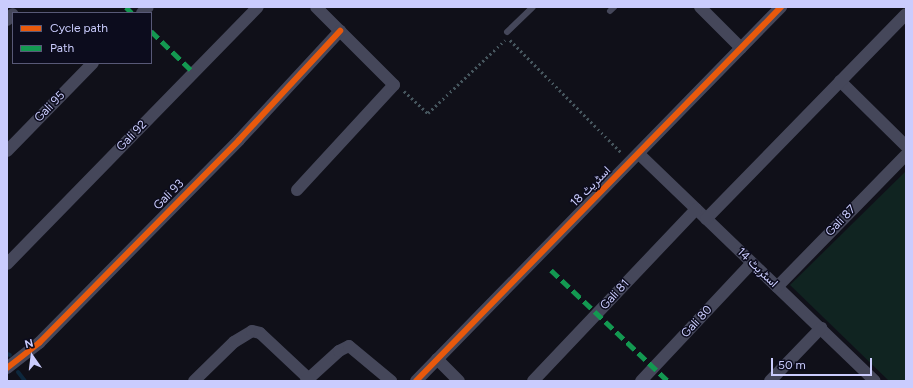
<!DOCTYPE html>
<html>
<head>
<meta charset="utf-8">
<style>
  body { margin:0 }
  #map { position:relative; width:913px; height:388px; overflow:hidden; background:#101019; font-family:Figtree,Vazirmatn,sans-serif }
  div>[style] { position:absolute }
  .green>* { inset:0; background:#102421 }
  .stream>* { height:4px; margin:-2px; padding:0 2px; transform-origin:2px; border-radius:2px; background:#0d273c }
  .path>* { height:2.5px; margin-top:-1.25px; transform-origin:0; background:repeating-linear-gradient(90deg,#46565e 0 2px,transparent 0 5px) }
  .lane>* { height:6px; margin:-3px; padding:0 3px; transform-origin:3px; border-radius:3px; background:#45475a }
  .street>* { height:12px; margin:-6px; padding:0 6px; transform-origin:6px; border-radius:6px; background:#45475a }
  .quiet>* { height:5px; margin-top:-2.5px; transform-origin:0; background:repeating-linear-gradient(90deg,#139951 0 10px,transparent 0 15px) }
  .cycleway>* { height:6px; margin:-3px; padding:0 3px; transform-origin:3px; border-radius:3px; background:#e8590c }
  span { translate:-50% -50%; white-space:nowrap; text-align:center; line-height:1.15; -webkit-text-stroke:3px #0c0c1d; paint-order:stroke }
  .street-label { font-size:12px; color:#caccfd }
  .frame { position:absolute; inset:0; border:8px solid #caccfd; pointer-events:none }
  .legend { position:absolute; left:12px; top:12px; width:140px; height:52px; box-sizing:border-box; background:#0c0c1d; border:1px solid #585977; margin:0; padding:5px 7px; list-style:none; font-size:12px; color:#caccfd }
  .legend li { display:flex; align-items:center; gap:8px; height:20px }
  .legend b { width:20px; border:1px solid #585977 }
  .north { position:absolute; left:12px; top:336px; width:40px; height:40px; -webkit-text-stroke:3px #0c0c1d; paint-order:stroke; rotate:346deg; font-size:11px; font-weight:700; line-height:16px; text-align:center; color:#caccfd }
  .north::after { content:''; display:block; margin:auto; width:14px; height:18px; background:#caccfd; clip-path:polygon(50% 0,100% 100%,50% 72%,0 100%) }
  .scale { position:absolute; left:771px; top:358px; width:101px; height:18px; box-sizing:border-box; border:2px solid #caccfd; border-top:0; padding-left:5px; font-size:12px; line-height:14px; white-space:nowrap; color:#caccfd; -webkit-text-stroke:3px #0c0c1d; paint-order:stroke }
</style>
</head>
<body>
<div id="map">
  <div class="green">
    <div style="clip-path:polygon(906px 171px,906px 381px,889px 381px,790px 285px)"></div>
  </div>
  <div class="stream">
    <div style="left:7px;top:354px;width:3px;rotate:18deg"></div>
    <div style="left:18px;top:372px;width:11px;rotate:52deg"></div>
  </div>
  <div class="path">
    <div style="left:510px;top:40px;width:159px;rotate:45.3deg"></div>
    <div style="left:404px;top:91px;width:33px;rotate:43deg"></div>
    <div style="left:428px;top:113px;width:106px;rotate:-43.5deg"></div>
  </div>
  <div class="lane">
    <div style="left:610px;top:11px;width:6px;rotate:-45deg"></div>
    <div style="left:507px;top:32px;width:36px;rotate:-44deg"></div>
  </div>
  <div class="street">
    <div style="left:700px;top:7px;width:58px;rotate:45deg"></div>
    <div style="left:142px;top:13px;width:8px;rotate:-45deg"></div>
    <div style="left:7px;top:20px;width:8px;rotate:-45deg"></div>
    <div style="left:840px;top:81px;width:93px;rotate:44.6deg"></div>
    <div style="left:7px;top:151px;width:123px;rotate:-45.7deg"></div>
    <div style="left:639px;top:154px;width:327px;rotate:43.9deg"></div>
    <div style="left:297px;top:190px;width:143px;rotate:-47.3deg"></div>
    <div style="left:394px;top:85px;width:110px;rotate:-135deg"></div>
    <div style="left:706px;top:219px;width:286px;rotate:-45.7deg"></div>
    <div style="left:7px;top:264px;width:359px;rotate:-45.7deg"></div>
    <div style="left:777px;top:287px;width:185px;rotate:-45.7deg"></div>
    <div style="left:437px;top:359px;width:31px;rotate:45deg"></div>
    <div style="left:7px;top:368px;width:41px;rotate:-38deg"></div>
    <div style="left:39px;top:343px;width:285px;rotate:-45.4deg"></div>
    <div style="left:239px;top:140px;width:149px;rotate:-47.2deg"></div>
    <div style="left:194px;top:381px;width:56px;rotate:-44.3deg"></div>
    <div style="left:234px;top:342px;width:21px;rotate:-31deg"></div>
    <div style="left:252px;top:331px;width:8px;rotate:14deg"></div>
    <div style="left:260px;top:333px;width:66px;rotate:43.2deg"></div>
    <div style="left:306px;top:381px;width:45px;rotate:-42.3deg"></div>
    <div style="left:339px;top:351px;width:11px;rotate:-27deg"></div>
    <div style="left:349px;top:346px;width:55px;rotate:39.8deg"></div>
    <div style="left:416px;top:381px;width:523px;rotate:-45.7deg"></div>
    <div style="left:533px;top:381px;width:237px;rotate:-46.5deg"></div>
    <div style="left:641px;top:381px;width:162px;rotate:-46.8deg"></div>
    <div style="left:770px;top:381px;width:74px;rotate:-46.1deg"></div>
  </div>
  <div class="quiet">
    <div style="left:126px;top:7px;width:8px;rotate:45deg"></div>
    <div style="left:151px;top:31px;width:57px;rotate:44.3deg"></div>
    <div style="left:551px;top:270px;width:161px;rotate:43.5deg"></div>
  </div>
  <div class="cycleway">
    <div style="left:7px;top:368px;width:41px;rotate:-38deg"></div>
    <div style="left:39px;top:343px;width:285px;rotate:-45.4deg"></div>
    <div style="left:239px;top:140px;width:149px;rotate:-47.2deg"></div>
    <div style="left:416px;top:381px;width:523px;rotate:-45.7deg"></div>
  </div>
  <div class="street-label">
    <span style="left:50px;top:107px;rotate:-46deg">Gali 95</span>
    <span style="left:132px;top:136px;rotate:-46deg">Gali 92</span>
    <span style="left:591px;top:187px;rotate:-45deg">اسٹریٹ 18</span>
    <span style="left:169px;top:195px;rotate:-45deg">Gali 93</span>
    <span style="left:841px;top:221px;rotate:-46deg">Gali 87</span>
    <span style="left:757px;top:268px;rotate:44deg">اسٹریٹ 14</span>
    <span style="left:615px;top:295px;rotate:-47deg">Gali 81</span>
    <span style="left:697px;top:322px;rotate:-47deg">Gali 80</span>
  </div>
  <div class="frame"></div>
  <ul class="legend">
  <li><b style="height:5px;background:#e8590c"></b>Cycle path</li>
  <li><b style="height:5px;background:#139951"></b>Path</li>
  </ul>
  <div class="north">N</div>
  <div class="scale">50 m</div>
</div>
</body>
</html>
